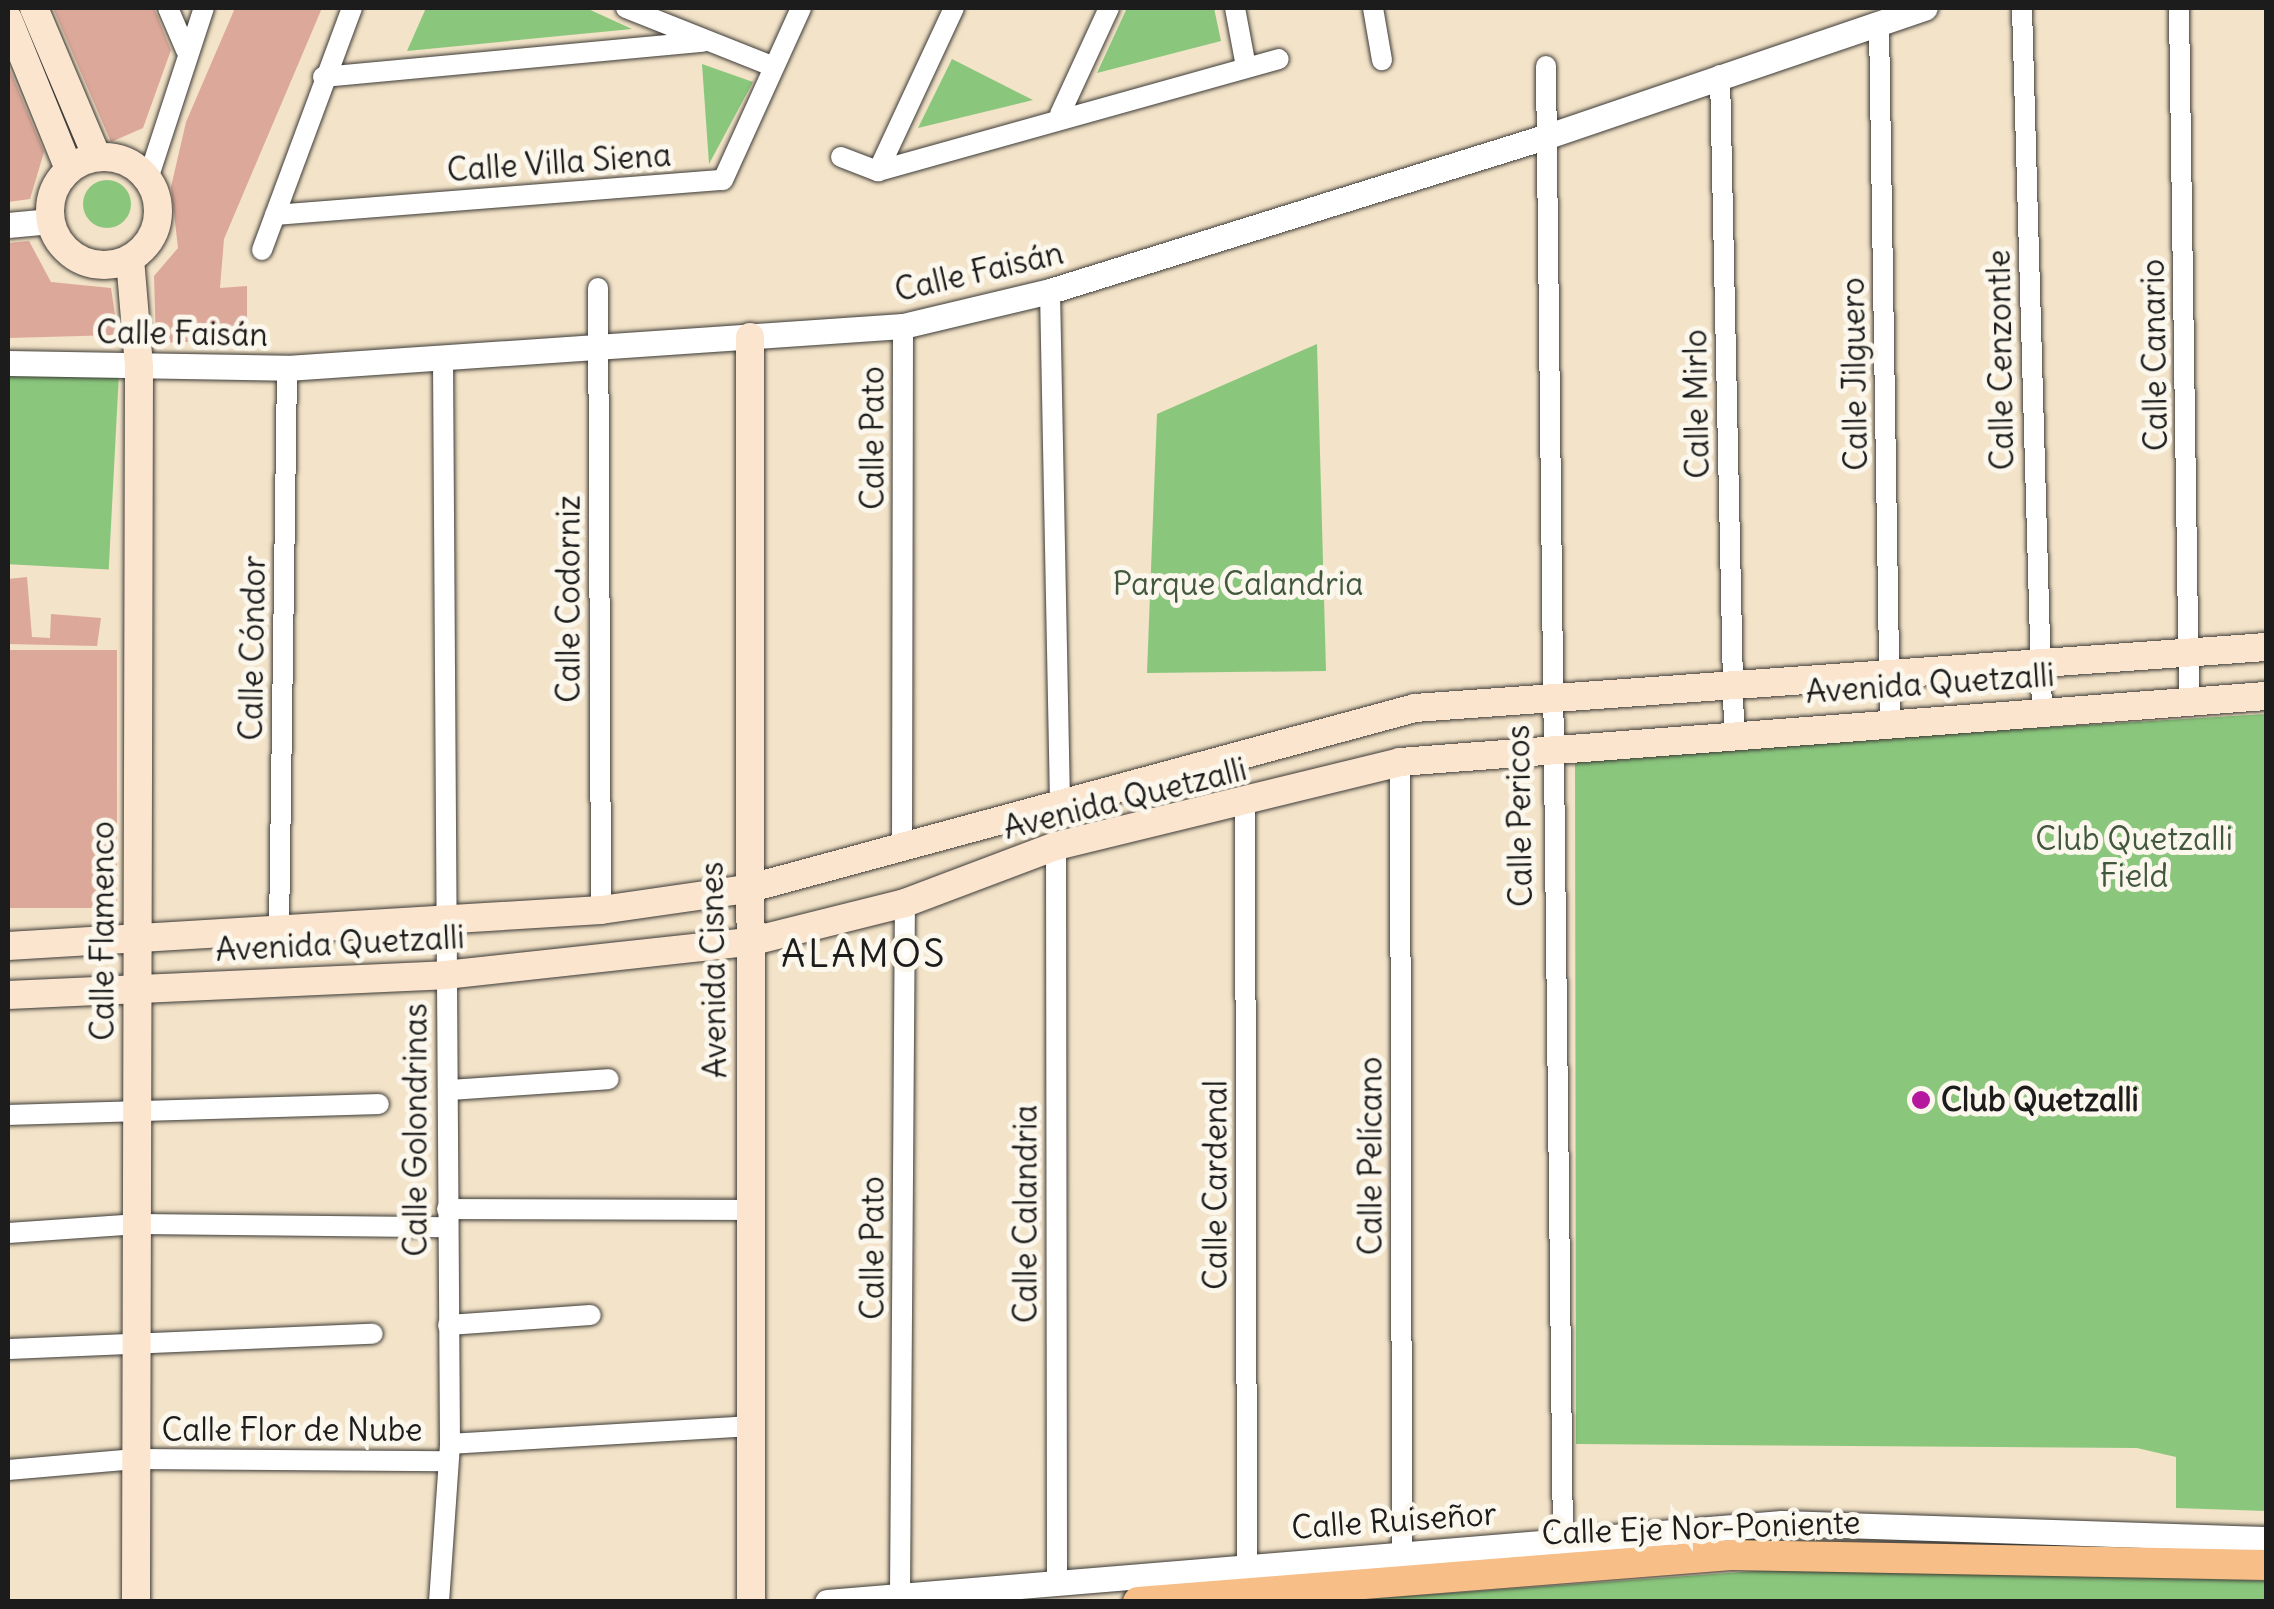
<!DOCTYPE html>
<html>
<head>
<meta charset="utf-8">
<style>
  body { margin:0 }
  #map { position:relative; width:2274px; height:1609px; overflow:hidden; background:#f3e3c8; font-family:Delius,sans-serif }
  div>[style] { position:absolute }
  .green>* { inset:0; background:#8ac77d; transform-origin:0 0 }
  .round { border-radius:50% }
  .building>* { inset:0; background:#dca89a; transform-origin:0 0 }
  .roads { filter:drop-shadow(0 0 2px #3c3a36) drop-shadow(0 0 2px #3c3a36) }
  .minor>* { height:20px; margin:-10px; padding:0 10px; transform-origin:10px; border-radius:10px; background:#fff }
  .tertiary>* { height:25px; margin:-12.5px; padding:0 12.5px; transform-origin:12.5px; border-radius:12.5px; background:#fff }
  .secondary>* { height:28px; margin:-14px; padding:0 14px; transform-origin:14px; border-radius:14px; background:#fce5cf }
  .secondary>.ring { margin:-14px; padding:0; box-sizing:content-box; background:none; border:28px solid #fce5cf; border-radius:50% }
  .primary>* { height:30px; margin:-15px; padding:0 15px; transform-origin:15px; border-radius:15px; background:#f7be87 }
  .dots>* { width:28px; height:28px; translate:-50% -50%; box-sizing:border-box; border:5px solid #fbf7ec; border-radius:50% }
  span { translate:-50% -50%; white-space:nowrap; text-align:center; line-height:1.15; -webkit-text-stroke:10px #fbf7ec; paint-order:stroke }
  .street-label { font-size:32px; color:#1c1c1c }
  .park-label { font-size:32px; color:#42583e }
  .poi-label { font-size:32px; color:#1c1c1c; font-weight:700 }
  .left { translate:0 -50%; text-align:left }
  .quarter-label { font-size:38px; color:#1c1c1c; letter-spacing:2.5px }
  .frame { position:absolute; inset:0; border:10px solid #1c1c1c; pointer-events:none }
</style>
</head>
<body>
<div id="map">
  <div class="green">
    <div style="clip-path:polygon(426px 8px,586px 8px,632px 29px,407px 51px)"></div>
    <div style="clip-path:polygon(1127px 8px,1214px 8px,1221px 41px,1097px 73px)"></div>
    <div style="clip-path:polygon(952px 59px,1033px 100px,918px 128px)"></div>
    <div style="clip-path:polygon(702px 64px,753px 82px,709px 164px)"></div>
    <div class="round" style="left:83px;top:180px;width:48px;height:48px"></div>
    <div style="clip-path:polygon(1317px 344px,1326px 671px,1147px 673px,1157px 414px)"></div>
    <div style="left:8px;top:370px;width:111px;height:194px;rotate:3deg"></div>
    <div style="clip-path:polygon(2266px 714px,2266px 1511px,2176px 1508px,2176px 1457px,2137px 1448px,1576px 1444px,1575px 756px)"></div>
    <div style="clip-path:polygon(1826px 1566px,2266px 1581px,2266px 1602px,1325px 1602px)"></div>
  </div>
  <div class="building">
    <div style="clip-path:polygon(53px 8px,154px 8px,171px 50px,143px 128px,111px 142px)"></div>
    <div style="clip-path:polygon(235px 8px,322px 8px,224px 239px,220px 288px,247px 286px,247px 340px,156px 343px,154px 276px,178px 248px,171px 187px,186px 122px)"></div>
    <div style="clip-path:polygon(8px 65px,44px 152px,30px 199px,8px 202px)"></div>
    <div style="clip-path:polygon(29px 241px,51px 282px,111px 288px,118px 335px,8px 338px,8px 243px)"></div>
    <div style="clip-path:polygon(27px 577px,32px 637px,50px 638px,51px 614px,101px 618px,97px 646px,8px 644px,8px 579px)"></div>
    <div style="left:117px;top:650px;width:258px;height:109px;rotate:90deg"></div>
  </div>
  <div class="roads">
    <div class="minor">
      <div style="left:168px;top:8px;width:46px;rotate:66.8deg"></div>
      <div style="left:626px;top:8px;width:159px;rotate:21.7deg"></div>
      <div style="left:1235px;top:8px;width:60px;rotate:79.4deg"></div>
      <div style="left:1373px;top:8px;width:53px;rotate:80.2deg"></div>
      <div style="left:2022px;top:8px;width:703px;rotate:88.37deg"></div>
      <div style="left:2179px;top:8px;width:693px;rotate:89.17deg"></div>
      <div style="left:1879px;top:24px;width:699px;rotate:89.1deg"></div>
      <div style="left:1546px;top:66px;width:1487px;rotate:89.34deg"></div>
      <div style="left:1720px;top:75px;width:657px;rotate:88.78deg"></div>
      <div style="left:323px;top:77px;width:381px;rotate:-5.3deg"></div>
      <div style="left:1060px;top:114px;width:117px;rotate:-65.2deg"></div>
      <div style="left:841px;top:157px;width:40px;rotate:21deg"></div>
      <div style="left:878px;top:171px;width:416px;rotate:-15.6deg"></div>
      <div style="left:878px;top:171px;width:180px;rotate:-65deg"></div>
      <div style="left:148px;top:179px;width:180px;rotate:-71.9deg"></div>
      <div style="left:275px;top:215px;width:449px;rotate:-4.5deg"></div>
      <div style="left:723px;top:180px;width:189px;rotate:-65.6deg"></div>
      <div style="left:262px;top:250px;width:258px;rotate:-69.6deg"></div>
      <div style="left:598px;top:288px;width:622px;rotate:89.72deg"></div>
      <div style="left:1050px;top:291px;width:513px;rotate:88.88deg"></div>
      <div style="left:1400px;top:762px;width:788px;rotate:89.85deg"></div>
      <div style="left:1245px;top:805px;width:759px;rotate:89.85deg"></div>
      <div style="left:1056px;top:846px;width:736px;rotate:89.92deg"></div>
      <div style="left:902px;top:849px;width:523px;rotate:-89.89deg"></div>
      <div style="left:279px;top:930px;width:562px;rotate:-89.18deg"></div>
      <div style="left:449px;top:1090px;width:160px;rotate:-3.9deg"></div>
      <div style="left:8px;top:1115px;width:371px;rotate:-1.7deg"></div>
      <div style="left:447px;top:1209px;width:307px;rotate:0.2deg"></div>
      <div style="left:8px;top:1233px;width:131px;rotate:-3.9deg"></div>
      <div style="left:139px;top:1224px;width:306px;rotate:0.6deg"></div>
      <div style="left:448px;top:1325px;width:143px;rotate:-4deg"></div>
      <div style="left:8px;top:1349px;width:365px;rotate:-2.4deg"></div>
      <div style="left:450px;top:1444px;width:301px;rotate:-3.4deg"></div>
      <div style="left:8px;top:1470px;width:128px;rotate:-4.9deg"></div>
      <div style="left:136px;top:1459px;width:312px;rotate:0.4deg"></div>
      <div style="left:900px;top:1594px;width:691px;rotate:-89.59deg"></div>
      <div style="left:439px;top:1602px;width:158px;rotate:-86deg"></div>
      <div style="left:450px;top:1444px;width:1087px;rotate:-90.37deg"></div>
    </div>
    <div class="tertiary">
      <div style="left:8px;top:225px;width:43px;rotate:-5.3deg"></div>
      <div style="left:8px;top:363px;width:279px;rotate:1deg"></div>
      <div style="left:287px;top:368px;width:617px;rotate:-3.9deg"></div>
      <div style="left:903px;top:326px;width:151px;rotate:-13.4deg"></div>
      <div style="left:1050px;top:291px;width:522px;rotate:-17.29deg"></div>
      <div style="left:1548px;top:136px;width:398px;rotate:-18.8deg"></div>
      <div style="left:827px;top:1602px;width:958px;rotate:-4.73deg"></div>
      <div style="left:1782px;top:1523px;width:484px;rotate:1.9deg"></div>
    </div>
    <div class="secondary">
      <div style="left:34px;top:8px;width:162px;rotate:67.1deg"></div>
      <div style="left:8px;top:19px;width:162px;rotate:67.9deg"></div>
      <div class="ring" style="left:50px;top:157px;width:80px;height:80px"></div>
      <div style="left:130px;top:259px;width:108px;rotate:85.2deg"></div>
      <div style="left:139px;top:367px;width:1235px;rotate:90.14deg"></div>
      <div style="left:750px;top:337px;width:1265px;rotate:89.95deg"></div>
      <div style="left:8px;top:946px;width:594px;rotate:-3.47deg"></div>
      <div style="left:601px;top:910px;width:148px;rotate:-8.2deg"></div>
      <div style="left:747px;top:889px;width:692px;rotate:-15.16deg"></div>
      <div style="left:1415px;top:708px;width:853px;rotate:-4.1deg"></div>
      <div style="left:8px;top:995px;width:437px;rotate:-2.6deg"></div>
      <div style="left:445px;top:975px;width:306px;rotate:-6.2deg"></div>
      <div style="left:749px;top:942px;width:161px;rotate:-14deg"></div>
      <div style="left:905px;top:903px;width:161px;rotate:-20.7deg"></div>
      <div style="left:1056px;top:846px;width:354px;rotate:-13.7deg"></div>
      <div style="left:1400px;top:762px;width:869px;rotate:-4.36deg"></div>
    </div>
    <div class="primary">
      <div style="left:1138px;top:1602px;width:595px;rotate:-4.53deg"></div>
      <div style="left:1731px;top:1555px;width:535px;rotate:1.07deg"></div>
    </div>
  </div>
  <div class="dots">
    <div style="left:1921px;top:1100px;background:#b5179e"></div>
  </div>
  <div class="street-label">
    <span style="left:559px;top:163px;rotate:-4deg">Calle Villa Siena</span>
    <span style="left:979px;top:272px;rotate:-13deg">Calle Faisán</span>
    <span style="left:182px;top:334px;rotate:1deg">Calle Faisán</span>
    <span style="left:2155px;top:355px;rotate:-91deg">Calle Canario</span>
    <span style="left:2001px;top:360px;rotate:-91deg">Calle Cenzontle</span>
    <span style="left:1855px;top:374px;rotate:-91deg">Calle Jilguero</span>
    <span style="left:1697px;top:404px;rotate:-91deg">Calle Mirlo</span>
    <span style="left:873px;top:438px;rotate:-90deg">Calle Pato</span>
    <span style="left:569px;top:599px;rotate:-90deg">Calle Codorniz</span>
    <span style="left:253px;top:648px;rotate:-89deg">Calle Cóndor</span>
    <span style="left:1930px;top:684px;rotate:-4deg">Avenida Quetzalli</span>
    <span style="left:1125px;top:799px;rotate:-14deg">Avenida Quetzalli</span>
    <span style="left:1520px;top:816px;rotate:-91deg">Calle Pericos</span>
    <span style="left:103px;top:931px;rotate:-90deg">Calle Flamenco</span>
    <span style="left:340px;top:944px;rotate:-3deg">Avenida Quetzalli</span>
    <span style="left:714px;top:970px;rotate:-91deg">Avenida Cisnes</span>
    <span style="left:416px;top:1130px;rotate:-90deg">Calle Golondrinas</span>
    <span style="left:1371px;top:1156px;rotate:-90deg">Calle Pelícano</span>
    <span style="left:1216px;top:1185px;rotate:-90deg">Calle Cardenal</span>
    <span style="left:1026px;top:1214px;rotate:-90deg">Calle Calandria</span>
    <span style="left:873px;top:1248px;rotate:-90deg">Calle Pato</span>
    <span style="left:292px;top:1430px">Calle Flor de Nube</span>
    <span style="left:1394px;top:1521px;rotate:-4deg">Calle Ruiseñor</span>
    <span style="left:1701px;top:1528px;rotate:-2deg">Calle Eje Nor-Poniente</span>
  </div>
  <div class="park-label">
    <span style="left:1238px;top:584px">Parque Calandria</span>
    <span style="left:2134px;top:858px">Club Quetzalli<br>Field</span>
  </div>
  <div class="poi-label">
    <span class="left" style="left:1941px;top:1100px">Club Quetzalli</span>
  </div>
  <div class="quarter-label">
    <span style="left:864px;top:954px">ALAMOS</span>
  </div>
  <div class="frame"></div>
</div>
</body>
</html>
